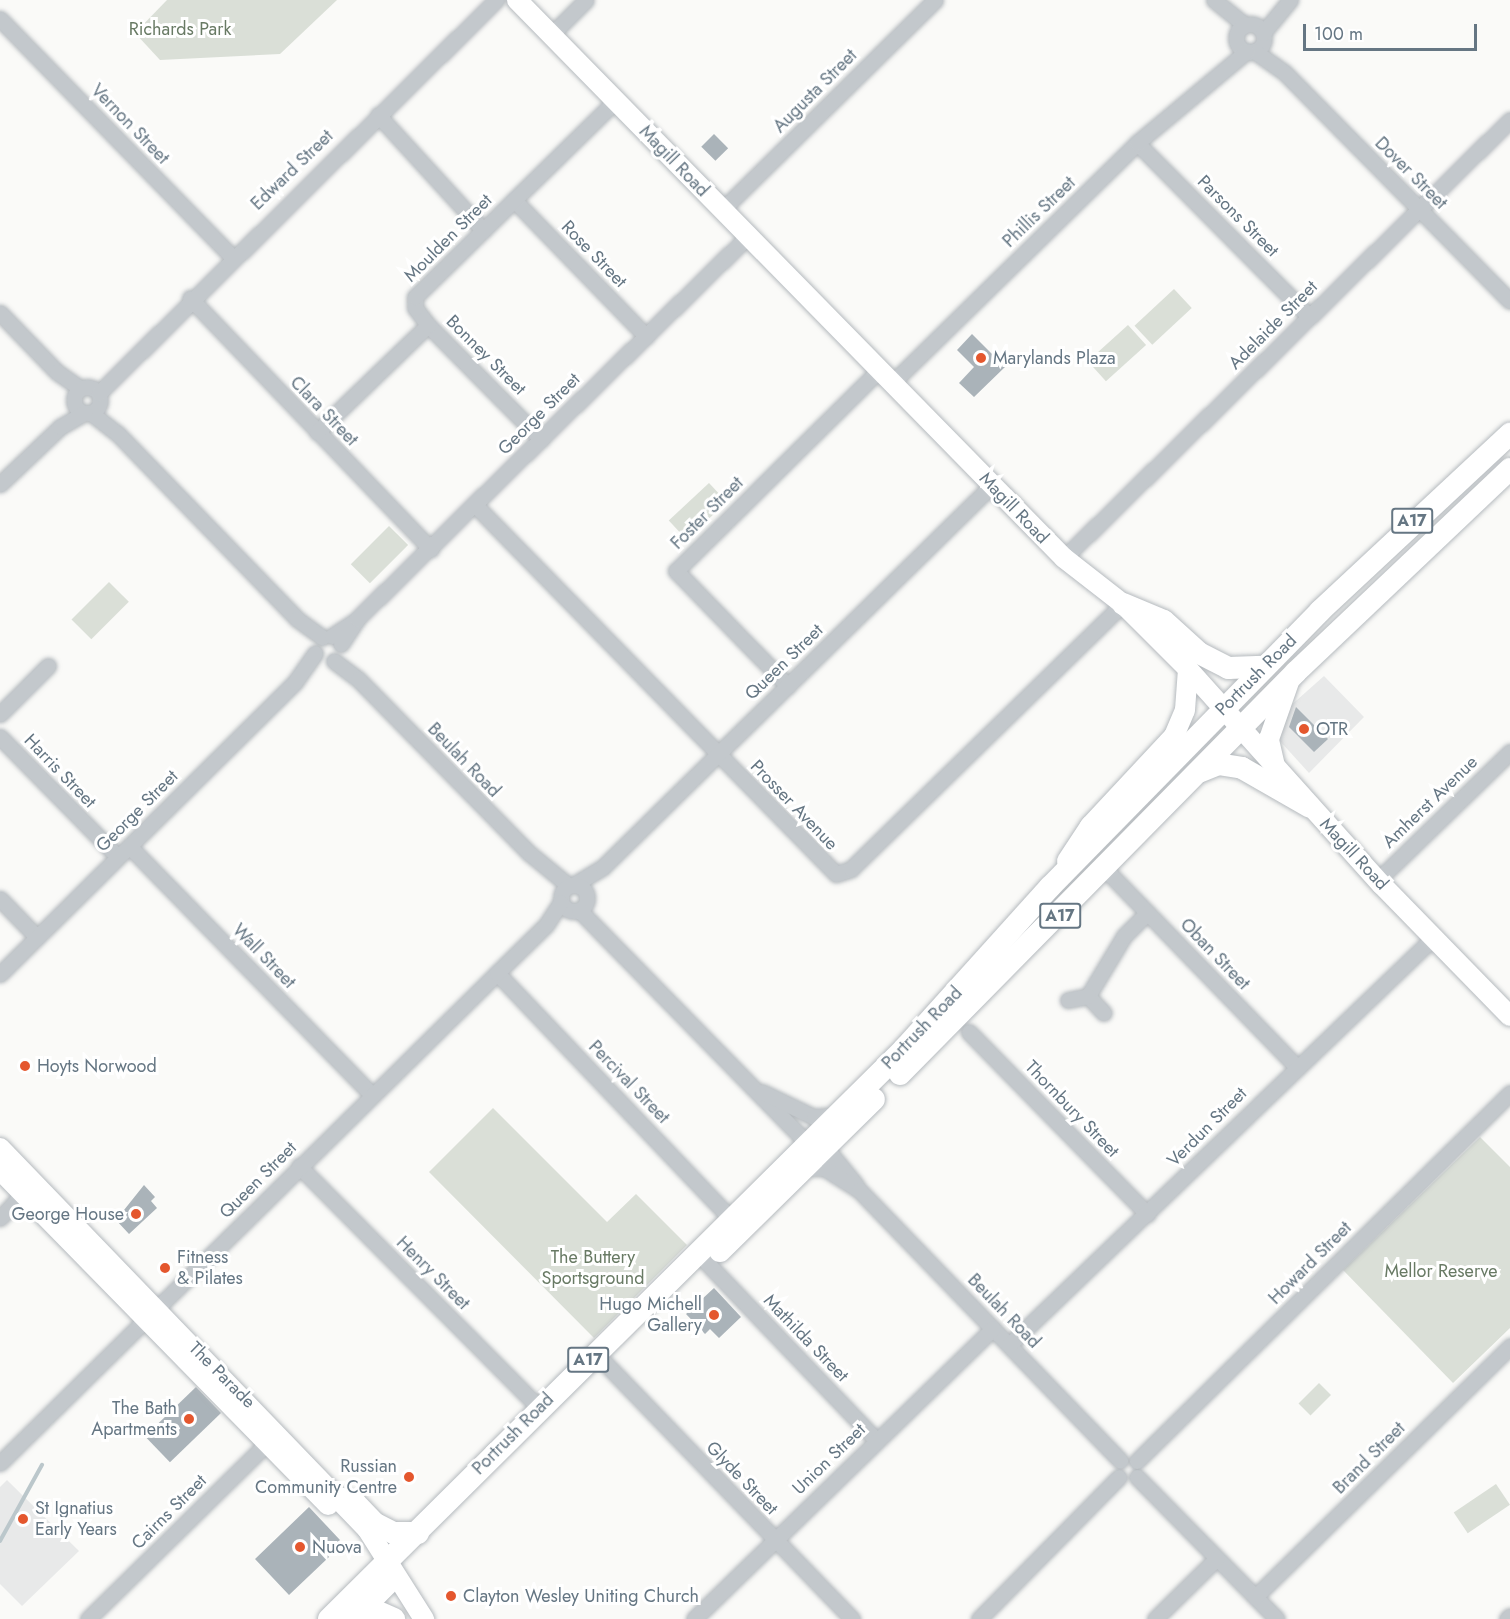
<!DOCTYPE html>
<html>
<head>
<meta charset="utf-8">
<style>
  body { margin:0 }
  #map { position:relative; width:1510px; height:1619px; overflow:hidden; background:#fafaf8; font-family:Jost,sans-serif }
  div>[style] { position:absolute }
  .built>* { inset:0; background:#e8e9e9 }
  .green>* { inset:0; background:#dadfd7; transform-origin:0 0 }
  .stream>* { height:4px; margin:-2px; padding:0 2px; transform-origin:2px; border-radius:2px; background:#bbc7cb }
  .building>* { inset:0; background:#aab3b9; transform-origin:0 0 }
  .roads { filter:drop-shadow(0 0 2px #b5babe) drop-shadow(0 0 2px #b5babe) }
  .minor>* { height:15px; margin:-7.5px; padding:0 7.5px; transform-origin:7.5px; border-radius:7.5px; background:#c3c8cc }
  .minor>.ring { margin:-7.5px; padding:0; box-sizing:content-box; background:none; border:15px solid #c3c8cc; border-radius:50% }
  .major>* { height:20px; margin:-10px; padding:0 10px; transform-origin:10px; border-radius:10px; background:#fff }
  .highway>* { height:22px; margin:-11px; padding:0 11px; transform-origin:11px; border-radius:11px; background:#fff }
  .dots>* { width:16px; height:16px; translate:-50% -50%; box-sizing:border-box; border:3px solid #fff; border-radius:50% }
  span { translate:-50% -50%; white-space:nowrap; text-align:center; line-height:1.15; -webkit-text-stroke:6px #fff; paint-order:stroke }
  .shield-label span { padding:2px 4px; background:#fff; border:2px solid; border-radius:4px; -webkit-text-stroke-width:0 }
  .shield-label { font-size:16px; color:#657683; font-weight:700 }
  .park-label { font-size:18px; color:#687a64 }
  .street-label { font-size:18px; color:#657683 }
  .poi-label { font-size:18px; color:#657683 }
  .left { translate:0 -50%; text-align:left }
  .right { translate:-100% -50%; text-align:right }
  .scale { position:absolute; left:1303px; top:24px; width:174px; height:27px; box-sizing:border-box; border:3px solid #657683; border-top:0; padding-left:8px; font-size:18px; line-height:21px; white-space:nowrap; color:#657683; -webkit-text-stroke:4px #fff; paint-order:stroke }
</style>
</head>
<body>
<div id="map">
  <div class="built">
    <div style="clip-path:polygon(1324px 676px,1364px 717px,1309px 773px,1279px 740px,1282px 721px,1288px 708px)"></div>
    <div style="clip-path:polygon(7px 1480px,79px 1551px,22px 1606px,0 1584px,0 1487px)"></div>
  </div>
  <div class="green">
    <div style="clip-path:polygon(167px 0,337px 0,280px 54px,160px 60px,135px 33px)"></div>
    <div style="left:1174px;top:289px;width:26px;height:54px;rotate:47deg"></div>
    <div style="left:1128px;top:325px;width:27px;height:54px;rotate:48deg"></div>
    <div style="left:709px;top:483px;width:26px;height:55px;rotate:47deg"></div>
    <div style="left:389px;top:526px;width:27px;height:54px;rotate:45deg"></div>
    <div style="left:109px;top:582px;width:28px;height:53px;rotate:45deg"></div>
    <div style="clip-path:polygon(493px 1108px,607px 1222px,636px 1194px,687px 1245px,594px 1338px,429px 1172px)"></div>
    <div style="clip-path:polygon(1480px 1137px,1510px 1167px,1510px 1328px,1453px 1383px,1343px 1270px)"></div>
    <div style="left:1319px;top:1383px;width:17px;height:29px;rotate:45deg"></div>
    <div style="left:1496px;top:1484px;width:25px;height:51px;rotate:56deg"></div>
  </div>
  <div class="stream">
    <div style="left:0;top:1541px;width:87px;rotate:-61.1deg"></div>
  </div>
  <div class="building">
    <div style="left:714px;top:134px;width:20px;height:18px;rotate:45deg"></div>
    <div style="clip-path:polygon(972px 334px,1005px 367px,974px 397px,959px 383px,974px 367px,957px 350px)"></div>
    <div style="clip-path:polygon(1296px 707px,1328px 739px,1314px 752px,1289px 727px)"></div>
    <div style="clip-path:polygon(144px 1185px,155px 1197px,151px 1201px,157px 1208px,129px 1234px,116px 1220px)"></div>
    <div style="clip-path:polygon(714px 1288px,741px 1317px,719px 1338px,710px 1329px,705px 1334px,686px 1314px)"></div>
    <div style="left:196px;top:1387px;width:36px;height:71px;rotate:46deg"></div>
    <div style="clip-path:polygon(309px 1507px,340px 1540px,326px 1553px,329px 1557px,289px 1595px,255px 1559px)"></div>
  </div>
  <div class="roads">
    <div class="minor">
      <div style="left:1214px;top:0;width:40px;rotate:39deg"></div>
      <div style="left:0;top:19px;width:332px;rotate:45.7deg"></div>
      <div class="ring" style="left:1236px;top:24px;width:13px;height:13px"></div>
      <div style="left:1263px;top:33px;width:43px;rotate:-50.7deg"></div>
      <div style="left:551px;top:35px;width:49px;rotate:-45deg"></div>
      <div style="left:1254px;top:51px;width:38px;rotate:35deg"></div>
      <div style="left:1285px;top:73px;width:320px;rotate:45.4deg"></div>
      <div style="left:378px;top:115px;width:156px;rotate:47.6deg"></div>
      <div style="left:1137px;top:143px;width:245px;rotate:45.2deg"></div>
      <div style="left:514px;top:200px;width:190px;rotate:45.9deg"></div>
      <div style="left:722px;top:210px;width:299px;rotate:-44.6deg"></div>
      <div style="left:190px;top:298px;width:348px;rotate:46.2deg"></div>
      <div style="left:0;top:313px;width:82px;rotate:46deg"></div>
      <div style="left:57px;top:372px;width:28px;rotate:35deg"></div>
      <div style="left:428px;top:325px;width:161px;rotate:45.3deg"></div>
      <div style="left:892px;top:383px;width:343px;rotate:-44.4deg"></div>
      <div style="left:1137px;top:143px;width:143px;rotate:-39.9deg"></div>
      <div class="ring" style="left:74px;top:387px;width:11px;height:11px"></div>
      <div style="left:99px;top:393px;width:559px;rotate:-44.71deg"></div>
      <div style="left:91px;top:413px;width:33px;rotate:38deg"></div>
      <div style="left:117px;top:433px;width:259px;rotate:45.9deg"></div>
      <div style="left:297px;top:619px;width:31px;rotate:36deg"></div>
      <div style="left:317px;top:432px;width:154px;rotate:-43.9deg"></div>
      <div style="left:428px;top:325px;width:21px;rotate:-127deg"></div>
      <div style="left:415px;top:308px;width:11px;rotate:-90deg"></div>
      <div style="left:415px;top:297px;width:280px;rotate:-44.4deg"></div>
      <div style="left:0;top:484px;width:83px;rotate:-43.5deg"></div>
      <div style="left:60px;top:427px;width:28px;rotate:-30deg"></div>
      <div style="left:475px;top:505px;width:516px;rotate:45.63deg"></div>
      <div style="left:836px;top:874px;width:16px;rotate:-18deg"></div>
      <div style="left:851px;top:869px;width:380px;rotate:-44.3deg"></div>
      <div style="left:1064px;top:558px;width:625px;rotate:-44.48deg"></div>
      <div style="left:332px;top:636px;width:30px;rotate:-33deg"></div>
      <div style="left:341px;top:644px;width:30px;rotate:-57deg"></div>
      <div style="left:357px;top:619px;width:547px;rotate:-44.41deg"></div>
      <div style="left:334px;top:661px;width:30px;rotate:37deg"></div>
      <div style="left:358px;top:679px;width:244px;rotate:45.5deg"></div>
      <div style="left:529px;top:853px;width:50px;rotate:39.4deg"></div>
      <div style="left:788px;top:686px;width:161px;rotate:-134.2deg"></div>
      <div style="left:676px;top:571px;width:286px;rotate:-44.7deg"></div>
      <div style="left:0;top:714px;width:68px;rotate:-45deg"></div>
      <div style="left:0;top:737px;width:168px;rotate:45.5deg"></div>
      <div style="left:129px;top:846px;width:347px;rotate:45.7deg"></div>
      <div style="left:1106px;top:870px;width:273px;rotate:45.9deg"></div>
      <div style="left:1378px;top:880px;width:184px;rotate:-44.1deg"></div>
      <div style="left:575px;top:884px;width:33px;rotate:-31deg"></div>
      <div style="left:603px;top:867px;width:545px;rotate:-44.48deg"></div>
      <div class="ring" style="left:561px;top:885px;width:11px;height:11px"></div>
      <div style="left:0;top:899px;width:53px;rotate:45.8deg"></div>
      <div style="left:579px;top:910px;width:326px;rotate:45.6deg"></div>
      <div style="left:497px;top:973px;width:340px;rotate:46.4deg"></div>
      <div style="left:0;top:974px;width:415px;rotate:-44.7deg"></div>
      <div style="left:295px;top:682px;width:35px;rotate:-55deg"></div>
      <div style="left:1088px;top:996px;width:70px;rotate:-59deg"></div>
      <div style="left:1124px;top:936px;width:33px;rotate:-45deg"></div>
      <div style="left:1088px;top:996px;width:23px;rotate:47deg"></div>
      <div style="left:1068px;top:1000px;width:20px;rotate:-11deg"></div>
      <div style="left:969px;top:1032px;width:255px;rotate:45.6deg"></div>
      <div style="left:762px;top:1092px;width:58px;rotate:25.7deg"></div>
      <div style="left:814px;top:1117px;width:22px;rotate:-5deg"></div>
      <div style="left:826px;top:1148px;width:48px;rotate:51deg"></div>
      <div style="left:299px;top:1166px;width:341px;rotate:45.2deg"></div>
      <div style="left:806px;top:1168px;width:18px"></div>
      <div style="left:824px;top:1168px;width:41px;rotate:32.2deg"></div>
      <div style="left:859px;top:1190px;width:376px;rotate:46deg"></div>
      <div style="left:0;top:1218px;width:42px;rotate:-46.9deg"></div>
      <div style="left:707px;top:1263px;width:245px;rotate:46.3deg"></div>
      <div style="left:1009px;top:1345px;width:588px;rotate:-43.83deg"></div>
      <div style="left:605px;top:1363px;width:356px;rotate:46deg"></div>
      <div style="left:1137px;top:1461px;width:524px;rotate:-44.61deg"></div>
      <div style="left:0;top:1463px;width:698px;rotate:-44.59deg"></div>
      <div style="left:497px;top:973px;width:69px;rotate:-44.4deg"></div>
      <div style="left:546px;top:925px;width:27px;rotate:-57deg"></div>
      <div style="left:1137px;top:1477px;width:199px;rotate:45.4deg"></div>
      <div style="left:1255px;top:1597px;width:358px;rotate:-44.5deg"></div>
      <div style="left:88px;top:1619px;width:261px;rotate:-44.5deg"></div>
      <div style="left:694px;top:1619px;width:417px;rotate:-44.2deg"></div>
      <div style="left:979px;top:1619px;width:199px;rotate:-45.4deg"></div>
      <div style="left:1155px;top:1619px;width:86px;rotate:-44.5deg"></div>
      <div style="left:1507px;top:1619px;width:4px;rotate:-45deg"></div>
    </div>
    <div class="major">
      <div style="left:517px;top:0;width:781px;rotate:45.57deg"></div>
      <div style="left:1064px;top:558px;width:75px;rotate:37.9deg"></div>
      <div style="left:1123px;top:604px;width:92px;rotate:45deg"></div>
      <div style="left:1188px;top:669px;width:290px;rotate:48.1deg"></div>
      <div style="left:1382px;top:885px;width:183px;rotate:45.7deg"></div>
      <div style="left:1275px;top:766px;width:28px;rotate:-103deg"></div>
      <div style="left:1269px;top:739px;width:60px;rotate:-70.7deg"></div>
      <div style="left:1067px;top:861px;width:42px;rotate:-56.7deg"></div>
      <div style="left:1090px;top:826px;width:123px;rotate:-47deg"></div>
      <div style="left:1174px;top:736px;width:28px;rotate:-67deg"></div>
      <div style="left:1185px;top:710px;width:41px;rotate:-85.8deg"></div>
      <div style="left:0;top:1148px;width:529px;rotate:46.07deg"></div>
      <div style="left:367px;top:1529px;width:107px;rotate:57.7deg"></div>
      <div style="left:0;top:1170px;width:469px;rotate:45.6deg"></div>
    </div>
    <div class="highway">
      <div style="left:1123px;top:604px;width:44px;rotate:22.5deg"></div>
      <div style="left:1164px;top:621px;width:47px;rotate:42.4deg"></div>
      <div style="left:1199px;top:653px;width:33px;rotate:27deg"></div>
      <div style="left:1228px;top:668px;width:36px;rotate:-2deg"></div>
      <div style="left:1201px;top:771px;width:18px;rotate:-22deg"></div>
      <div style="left:1218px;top:764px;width:24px;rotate:9deg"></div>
      <div style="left:1242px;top:768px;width:78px;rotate:29.8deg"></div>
      <div style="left:900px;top:1074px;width:564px;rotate:-45.43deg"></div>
      <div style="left:1296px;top:672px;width:295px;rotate:-43.5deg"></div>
      <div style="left:720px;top:1251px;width:216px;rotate:-44.6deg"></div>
      <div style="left:339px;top:1498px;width:17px;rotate:17deg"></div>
      <div style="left:355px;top:1503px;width:28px;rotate:46deg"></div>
      <div style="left:374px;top:1523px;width:22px;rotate:27deg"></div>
      <div style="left:394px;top:1533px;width:24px"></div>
      <div style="left:357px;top:1614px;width:19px;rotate:-9deg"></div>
      <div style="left:376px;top:1611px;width:20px;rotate:24deg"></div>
      <div style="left:329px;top:1619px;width:810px;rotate:-44.75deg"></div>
      <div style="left:904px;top:1049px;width:218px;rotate:-48deg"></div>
      <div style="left:1050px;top:887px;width:386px;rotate:-45.6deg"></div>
      <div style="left:1320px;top:611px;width:260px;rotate:-43deg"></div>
      <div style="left:352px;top:1619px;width:49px;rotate:-45deg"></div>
    </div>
  </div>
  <div class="dots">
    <div style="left:981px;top:358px;background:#e4572e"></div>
    <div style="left:1304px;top:729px;background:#e4572e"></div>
    <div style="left:25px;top:1066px;background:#e4572e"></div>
    <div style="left:136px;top:1214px;background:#e4572e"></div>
    <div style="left:165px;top:1268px;background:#e4572e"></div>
    <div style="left:714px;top:1315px;background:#e4572e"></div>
    <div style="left:189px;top:1419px;background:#e4572e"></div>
    <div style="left:409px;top:1477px;background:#e4572e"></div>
    <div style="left:23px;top:1519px;background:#e4572e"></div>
    <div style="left:300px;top:1547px;background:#e4572e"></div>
    <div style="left:451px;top:1596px;background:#e4572e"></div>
  </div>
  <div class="shield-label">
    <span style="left:1412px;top:521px">A17</span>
    <span style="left:1060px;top:916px">A17</span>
    <span style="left:588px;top:1360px">A17</span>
  </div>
  <div class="park-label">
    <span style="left:180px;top:29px">Richards Park</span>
    <span style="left:593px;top:1268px">The Buttery<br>Sportsground</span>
    <span style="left:1441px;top:1271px">Mellor Reserve</span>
  </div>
  <div class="street-label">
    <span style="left:815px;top:91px;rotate:-45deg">Augusta Street</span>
    <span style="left:130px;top:124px;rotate:46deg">Vernon Street</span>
    <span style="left:674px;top:161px;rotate:46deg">Magill Road</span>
    <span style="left:292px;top:170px;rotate:-44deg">Edward Street</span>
    <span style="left:1411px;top:173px;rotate:45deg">Dover Street</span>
    <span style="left:1039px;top:212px;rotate:-44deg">Phillis Street</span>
    <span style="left:1238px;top:216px;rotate:45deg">Parsons Street</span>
    <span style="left:448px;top:238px;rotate:-45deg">Moulden Street</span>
    <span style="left:594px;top:254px;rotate:46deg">Rose Street</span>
    <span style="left:1273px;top:325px;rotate:-45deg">Adelaide Street</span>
    <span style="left:486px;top:355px;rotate:45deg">Bonney Street</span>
    <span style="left:324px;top:411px;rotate:46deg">Clara Street</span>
    <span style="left:539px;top:414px;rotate:-45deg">George Street</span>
    <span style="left:1014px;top:508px;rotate:46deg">Magill Road</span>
    <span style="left:707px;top:513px;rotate:-45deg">Foster Street</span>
    <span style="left:784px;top:662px;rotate:-44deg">Queen Street</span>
    <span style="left:1256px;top:675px;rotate:-45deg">Portrush Road</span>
    <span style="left:464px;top:760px;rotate:46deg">Beulah Road</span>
    <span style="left:60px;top:771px;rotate:46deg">Harris Street</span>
    <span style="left:1430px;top:802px;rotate:-44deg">Amherst Avenue</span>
    <span style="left:794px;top:805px;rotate:46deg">Prosser Avenue</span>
    <span style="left:137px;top:811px;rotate:-45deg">George Street</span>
    <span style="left:1354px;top:854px;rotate:47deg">Magill Road</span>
    <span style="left:1215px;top:954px;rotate:46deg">Oban Street</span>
    <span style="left:264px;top:956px;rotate:46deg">Wall Street</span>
    <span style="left:922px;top:1028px;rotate:-46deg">Portrush Road</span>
    <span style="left:629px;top:1082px;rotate:46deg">Percival Street</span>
    <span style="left:1072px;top:1109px;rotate:46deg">Thornbury Street</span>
    <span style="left:1207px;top:1127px;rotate:-45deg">Verdun Street</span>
    <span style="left:258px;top:1180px;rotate:-45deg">Queen Street</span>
    <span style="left:1310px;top:1263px;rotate:-45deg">Howard Street</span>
    <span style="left:433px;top:1273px;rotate:45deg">Henry Street</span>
    <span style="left:1004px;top:1311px;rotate:46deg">Beulah Road</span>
    <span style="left:806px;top:1338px;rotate:46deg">Mathilda Street</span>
    <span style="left:222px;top:1375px;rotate:45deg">The Parade</span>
    <span style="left:513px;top:1434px;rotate:-45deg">Portrush Road</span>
    <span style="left:1369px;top:1458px;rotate:-45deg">Brand Street</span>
    <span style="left:829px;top:1459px;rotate:-44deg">Union Street</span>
    <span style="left:742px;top:1478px;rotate:46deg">Glyde Street</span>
    <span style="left:169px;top:1512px;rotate:-45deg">Cairns Street</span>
  </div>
  <div class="poi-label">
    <span class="left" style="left:993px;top:358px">Marylands Plaza</span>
    <span class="left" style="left:1316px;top:729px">OTR</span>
    <span class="left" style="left:37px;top:1066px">Hoyts Norwood</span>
    <span class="right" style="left:124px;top:1214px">George House</span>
    <span class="left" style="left:177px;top:1268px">Fitness<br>&amp; Pilates</span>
    <span class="right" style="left:702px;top:1315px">Hugo Michell<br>Gallery</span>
    <span class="right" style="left:177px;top:1419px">The Bath<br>Apartments</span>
    <span class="right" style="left:397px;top:1477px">Russian<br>Community Centre</span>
    <span class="left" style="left:35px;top:1519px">St Ignatius<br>Early Years</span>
    <span class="left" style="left:312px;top:1547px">Nuova</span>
    <span class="left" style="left:463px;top:1596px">Clayton Wesley Uniting Church</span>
  </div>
  <div class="scale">100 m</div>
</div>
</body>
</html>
